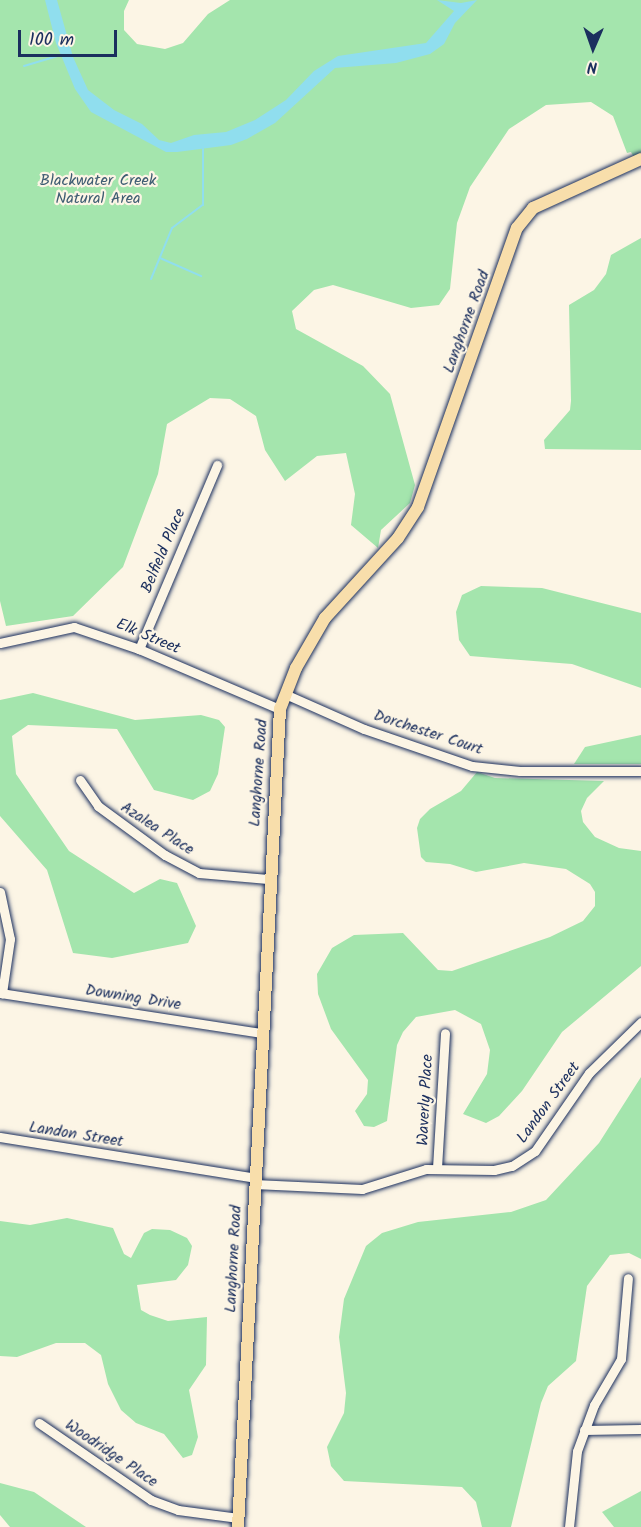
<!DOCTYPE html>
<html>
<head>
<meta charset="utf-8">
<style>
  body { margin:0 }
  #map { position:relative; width:641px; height:1527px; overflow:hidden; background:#fcf5e5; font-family:Kalam,sans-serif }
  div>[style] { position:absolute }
  .green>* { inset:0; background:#a4e5ad }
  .water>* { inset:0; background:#90deee }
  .stream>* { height:2px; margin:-1px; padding:0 1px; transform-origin:1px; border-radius:1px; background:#90deee }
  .roads { filter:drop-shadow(0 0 2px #1b2f5e) drop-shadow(0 0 2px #1b2f5e) }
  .minor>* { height:9px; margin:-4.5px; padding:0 4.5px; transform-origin:4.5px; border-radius:4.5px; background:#fcf5e5 }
  .major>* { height:12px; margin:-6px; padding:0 6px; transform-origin:6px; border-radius:6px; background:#f8deab }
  span { translate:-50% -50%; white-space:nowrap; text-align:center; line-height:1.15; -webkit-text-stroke:4.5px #fcf5e5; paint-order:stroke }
  .park-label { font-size:16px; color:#3d5c72 }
  .street-label { font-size:16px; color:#1b2f5e }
  .north { position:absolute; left:563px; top:18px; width:60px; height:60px; -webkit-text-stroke:4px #fcf5e5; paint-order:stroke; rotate:182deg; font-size:16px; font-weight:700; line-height:24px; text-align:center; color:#1b2f5e }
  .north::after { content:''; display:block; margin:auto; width:21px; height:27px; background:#1b2f5e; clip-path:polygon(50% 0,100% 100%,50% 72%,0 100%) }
  .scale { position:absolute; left:18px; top:30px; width:99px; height:27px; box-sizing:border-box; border:3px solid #1b2f5e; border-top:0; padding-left:8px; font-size:18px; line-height:21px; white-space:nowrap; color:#1b2f5e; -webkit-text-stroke:4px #fcf5e5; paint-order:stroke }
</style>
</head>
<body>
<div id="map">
  <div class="green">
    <div style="clip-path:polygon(0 0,129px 0,124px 11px,124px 30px,137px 44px,165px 49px,183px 43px,208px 14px,230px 0,641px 0,641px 159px,636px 161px,631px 152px,627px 153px,613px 116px,591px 102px,546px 105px,509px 129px,470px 187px,457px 223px,450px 289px,439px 305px,411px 308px,333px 285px,314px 290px,292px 311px,296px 329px,363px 366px,390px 394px,415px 485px,410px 503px,381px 530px,378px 548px,351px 525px,355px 494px,346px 453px,317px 456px,285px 481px,265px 450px,256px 416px,230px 399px,210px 398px,167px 424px,158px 474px,123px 567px,73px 616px,6px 626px,0 601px)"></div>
    <div style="clip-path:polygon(641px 238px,641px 450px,545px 449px,544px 440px,570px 410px,571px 401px,569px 305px,594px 290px,606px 274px,611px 255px)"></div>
    <div style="clip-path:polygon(481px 586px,542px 588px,641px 613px,641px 688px,572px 664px,470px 656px,459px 640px,456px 612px,462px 595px)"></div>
    <div style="clip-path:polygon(33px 693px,135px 720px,201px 715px,219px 720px,225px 727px,218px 774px,210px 791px,193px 800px,154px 790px,117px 729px,28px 725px,12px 736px,16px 774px,69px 851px,134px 893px,160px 879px,177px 883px,196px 926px,188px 943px,112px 958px,73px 953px,47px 870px,0 816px,0 700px)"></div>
    <div style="clip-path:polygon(641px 735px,641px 764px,574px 764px,585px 747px)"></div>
    <div style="clip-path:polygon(477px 772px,495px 778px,604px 781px,587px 798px,581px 811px,583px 822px,595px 837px,619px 848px,641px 851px,641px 966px,562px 1032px,522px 1091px,499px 1116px,486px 1123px,463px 1114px,487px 1074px,490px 1050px,481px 1024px,455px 1010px,416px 1017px,403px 1032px,397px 1045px,387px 1121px,374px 1127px,364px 1126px,355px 1111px,367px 1094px,368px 1080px,331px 1029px,318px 994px,317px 974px,332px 948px,354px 935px,403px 933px,438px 970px,452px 971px,550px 937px,583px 921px,595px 906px,595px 892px,590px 884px,566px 869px,524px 863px,476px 872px,450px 864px,426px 862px,421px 857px,417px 828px,420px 819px,430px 809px,461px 791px)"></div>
    <div style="clip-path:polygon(641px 1077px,641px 1259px,629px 1253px,610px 1255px,587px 1286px,576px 1361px,548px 1386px,541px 1403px,511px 1527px,482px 1527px,476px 1502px,462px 1487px,344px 1481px,331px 1466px,327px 1447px,344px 1413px,346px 1393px,339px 1337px,344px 1299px,366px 1246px,382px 1233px,418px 1222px,511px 1212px,546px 1200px,599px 1143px)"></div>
    <div style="clip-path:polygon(67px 1218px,113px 1228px,124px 1254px,131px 1258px,144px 1233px,152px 1229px,170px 1230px,187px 1238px,192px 1246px,188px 1265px,176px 1280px,137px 1285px,141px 1310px,150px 1315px,168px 1321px,207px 1317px,206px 1365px,189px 1390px,198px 1437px,192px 1455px,183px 1458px,164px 1434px,136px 1423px,121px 1410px,108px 1384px,101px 1355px,85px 1343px,56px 1343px,17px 1357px,0 1356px,0 1221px,30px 1225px)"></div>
    <div style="clip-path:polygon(0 1483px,34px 1492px,86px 1527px,10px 1527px,0 1515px)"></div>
    <div style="clip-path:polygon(641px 1491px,641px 1527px,614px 1527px,602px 1512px)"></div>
  </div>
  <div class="water">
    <div style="clip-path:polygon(45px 0,57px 0,73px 57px,88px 90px,114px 110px,142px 124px,159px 140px,171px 143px,194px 135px,226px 132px,255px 120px,286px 100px,314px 71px,338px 56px,426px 43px,454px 11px,437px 0,461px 3px,477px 0,455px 23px,444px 44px,430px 54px,396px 63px,335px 68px,275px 123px,247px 139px,231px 145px,177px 152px,166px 152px,91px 112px,75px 89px,56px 43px)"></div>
  </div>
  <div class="stream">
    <div style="left:24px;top:66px;width:42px;rotate:-16.7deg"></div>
    <div style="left:160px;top:258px;width:45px;rotate:23.7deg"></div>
    <div style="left:151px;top:279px;width:55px;rotate:-67.6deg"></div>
    <div style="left:172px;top:228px;width:39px;rotate:-37deg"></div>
    <div style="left:203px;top:205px;width:56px;rotate:-90deg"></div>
  </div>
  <div class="roads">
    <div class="minor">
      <div style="left:0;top:643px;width:76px;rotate:-12.2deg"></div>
      <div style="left:74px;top:627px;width:69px;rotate:18.7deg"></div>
      <div style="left:139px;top:649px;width:153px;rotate:23.1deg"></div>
      <div style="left:139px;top:649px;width:200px;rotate:-67deg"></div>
      <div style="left:285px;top:694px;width:86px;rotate:23.9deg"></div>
      <div style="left:364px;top:729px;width:114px;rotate:18.9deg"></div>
      <div style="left:472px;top:766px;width:48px;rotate:5.9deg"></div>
      <div style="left:520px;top:771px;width:121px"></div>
      <div style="left:80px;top:780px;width:32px;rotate:55deg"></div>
      <div style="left:98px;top:806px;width:83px;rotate:36.2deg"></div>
      <div style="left:165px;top:855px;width:38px;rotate:28deg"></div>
      <div style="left:199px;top:873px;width:69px;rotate:5deg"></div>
      <div style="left:0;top:892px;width:48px;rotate:78deg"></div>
      <div style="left:10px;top:939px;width:55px;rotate:98.4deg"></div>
      <div style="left:0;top:993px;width:264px;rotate:8.7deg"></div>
      <div style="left:0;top:1137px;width:258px;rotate:9.1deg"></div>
      <div style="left:437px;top:1168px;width:135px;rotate:-86.6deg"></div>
      <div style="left:254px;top:1184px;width:108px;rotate:2.7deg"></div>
      <div style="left:362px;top:1189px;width:67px;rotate:-17.4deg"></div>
      <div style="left:426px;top:1169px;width:68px;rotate:0.8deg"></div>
      <div style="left:494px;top:1170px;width:18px;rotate:-13deg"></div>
      <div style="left:512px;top:1166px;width:27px;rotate:-33deg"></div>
      <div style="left:535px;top:1151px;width:95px;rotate:-55.3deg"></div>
      <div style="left:589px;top:1073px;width:73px;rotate:-44.4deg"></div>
      <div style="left:39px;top:1423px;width:136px;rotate:34.5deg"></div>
      <div style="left:151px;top:1500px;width:29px;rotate:20deg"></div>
      <div style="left:178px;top:1510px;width:61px;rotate:7.6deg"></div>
      <div style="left:584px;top:1430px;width:57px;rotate:-1deg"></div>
      <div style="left:569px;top:1527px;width:76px;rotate:-84deg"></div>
      <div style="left:577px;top:1451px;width:49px;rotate:-69.7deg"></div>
      <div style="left:594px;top:1405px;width:53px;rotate:-59.6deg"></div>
      <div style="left:621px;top:1359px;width:81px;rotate:-85.1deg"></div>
    </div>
    <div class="major">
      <div style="left:238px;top:1527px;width:819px;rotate:-87.06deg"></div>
      <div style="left:280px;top:709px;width:44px;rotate:-68.7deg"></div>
      <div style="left:296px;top:668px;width:58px;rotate:-59.9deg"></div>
      <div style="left:325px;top:618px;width:108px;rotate:-47.6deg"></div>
      <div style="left:398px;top:538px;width:37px;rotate:-57deg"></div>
      <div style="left:418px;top:507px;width:296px;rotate:-70.5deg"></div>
      <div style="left:517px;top:228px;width:26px;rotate:-51deg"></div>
      <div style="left:533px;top:208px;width:119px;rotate:-24.4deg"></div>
    </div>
  </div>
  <div class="park-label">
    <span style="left:98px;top:190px">Blackwater Creek<br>Natural Area</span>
  </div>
  <div class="street-label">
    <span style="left:467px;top:322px;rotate:-70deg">Langhorne Road</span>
    <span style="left:164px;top:551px;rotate:-67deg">Belfield Place</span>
    <span style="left:148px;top:637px;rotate:23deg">Elk Street</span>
    <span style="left:428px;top:733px;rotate:18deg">Dorchester Court</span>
    <span style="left:259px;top:773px;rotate:-86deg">Langhorne Road</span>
    <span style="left:157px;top:829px;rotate:33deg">Azalea Place</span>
    <span style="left:133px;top:998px;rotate:9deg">Downing Drive</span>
    <span style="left:426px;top:1100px;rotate:-87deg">Waverly Place</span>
    <span style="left:549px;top:1103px;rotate:-54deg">Landon Street</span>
    <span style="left:76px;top:1135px;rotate:9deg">Landon Street</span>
    <span style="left:234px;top:1259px;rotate:-87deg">Langhorne Road</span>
    <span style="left:111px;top:1454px;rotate:34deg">Woodridge Place</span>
  </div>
  <div class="north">N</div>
  <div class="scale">100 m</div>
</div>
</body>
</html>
